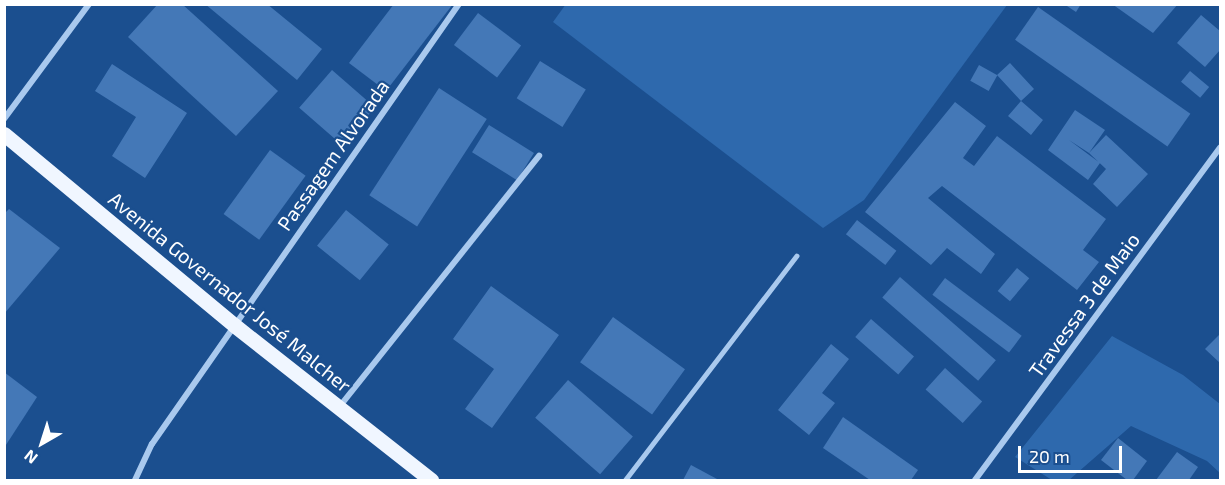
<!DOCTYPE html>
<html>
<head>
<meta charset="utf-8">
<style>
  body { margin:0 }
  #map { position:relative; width:1225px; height:485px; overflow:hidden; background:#1b4f8f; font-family:"Exo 2",sans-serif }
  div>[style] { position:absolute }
  .green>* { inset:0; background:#2e69ad }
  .building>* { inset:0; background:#4478b7; transform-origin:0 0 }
  .service>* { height:4.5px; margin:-2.25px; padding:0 2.25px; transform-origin:2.25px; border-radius:2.25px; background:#a9c9ee }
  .minor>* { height:6px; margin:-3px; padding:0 3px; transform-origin:3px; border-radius:3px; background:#a9c9ee }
  .primary>* { height:15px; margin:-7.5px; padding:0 7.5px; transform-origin:7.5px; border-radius:7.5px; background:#f0f6ff }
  span { translate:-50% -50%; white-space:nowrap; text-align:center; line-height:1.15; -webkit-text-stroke:4.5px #1b4f8f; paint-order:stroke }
  .street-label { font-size:20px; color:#fff }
  .frame { position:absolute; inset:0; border:6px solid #fff; pointer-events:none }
  .north { position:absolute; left:12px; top:413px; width:60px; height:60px; -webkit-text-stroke:4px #1b4f8f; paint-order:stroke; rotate:219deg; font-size:16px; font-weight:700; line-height:24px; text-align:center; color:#fff }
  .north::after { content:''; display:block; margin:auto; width:21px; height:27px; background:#fff; clip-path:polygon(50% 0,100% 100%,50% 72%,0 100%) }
  .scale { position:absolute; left:1018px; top:446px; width:104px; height:27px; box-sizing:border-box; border:3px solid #fff; border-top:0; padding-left:8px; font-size:18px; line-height:21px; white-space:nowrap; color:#fff; -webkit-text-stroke:4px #1b4f8f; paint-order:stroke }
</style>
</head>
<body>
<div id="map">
  <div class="green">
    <div style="clip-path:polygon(566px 4px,1007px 4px,1007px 5px,864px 200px,823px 228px,553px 22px)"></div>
    <div style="clip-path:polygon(1112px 336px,1183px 375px,1220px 404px,1220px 473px,1207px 461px,1131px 426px,1069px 480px,1052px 480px,1015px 457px)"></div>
  </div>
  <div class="building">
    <div style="clip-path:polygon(158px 4px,182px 4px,278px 91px,236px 136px,128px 37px)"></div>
    <div style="clip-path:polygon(205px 4px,267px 4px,322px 49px,297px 80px)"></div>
    <div style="clip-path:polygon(394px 4px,453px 4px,386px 91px,349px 63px)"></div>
    <div style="clip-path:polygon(1064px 4px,1081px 4px,1076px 12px)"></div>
    <div style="clip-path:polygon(1112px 4px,1178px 4px,1153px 33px)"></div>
    <div style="left:1038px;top:7px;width:186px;height:40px;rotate:35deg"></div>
    <div style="left:478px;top:13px;width:54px;height:40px;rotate:37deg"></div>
    <div style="clip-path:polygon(1201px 15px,1220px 31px,1220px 50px,1205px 67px,1177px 43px)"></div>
    <div style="left:540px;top:61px;width:54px;height:44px;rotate:32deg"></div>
    <div style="clip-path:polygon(1010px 63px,1034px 89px,1021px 101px,1043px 120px,1031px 135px,1008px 116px,1021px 101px,997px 75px)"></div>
    <div style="clip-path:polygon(112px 64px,187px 113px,145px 178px,112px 156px,136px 117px,95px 91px)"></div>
    <div style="left:979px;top:65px;width:21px;height:18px;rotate:29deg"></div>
    <div style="left:332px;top:70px;width:57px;height:50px;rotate:41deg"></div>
    <div style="left:1190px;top:71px;width:25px;height:14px;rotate:40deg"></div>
    <div style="left:439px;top:88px;width:57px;height:128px;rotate:33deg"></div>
    <div style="clip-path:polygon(955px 102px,986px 126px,963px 158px,974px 166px,997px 136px,1106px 219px,1083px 250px,1099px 262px,1077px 290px,942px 186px,928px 198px,995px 254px,981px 274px,947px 248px,931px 265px,865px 212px)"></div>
    <div style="clip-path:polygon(1075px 110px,1105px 130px,1089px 153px,1106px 135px,1148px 174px,1117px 207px,1093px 184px,1106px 169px,1089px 153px,1069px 140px,1100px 163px,1088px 180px,1048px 150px)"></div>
    <div style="left:489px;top:125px;width:53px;height:32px;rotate:32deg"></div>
    <div style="left:270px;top:150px;width:44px;height:79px;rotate:36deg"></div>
    <div style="clip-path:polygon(9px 209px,60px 248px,4px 314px,4px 214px)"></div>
    <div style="left:346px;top:210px;width:55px;height:46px;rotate:39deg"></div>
    <div style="left:857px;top:220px;width:50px;height:18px;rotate:38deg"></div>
    <div style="left:1017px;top:268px;width:16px;height:30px;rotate:40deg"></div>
    <div style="left:900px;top:277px;width:127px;height:27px;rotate:41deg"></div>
    <div style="left:945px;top:278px;width:96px;height:21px;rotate:37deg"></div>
    <div style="clip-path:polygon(491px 286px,559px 335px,492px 428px,465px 409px,494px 369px,453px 339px)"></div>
    <div style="left:613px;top:317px;width:89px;height:56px;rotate:36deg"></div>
    <div style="left:871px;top:319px;width:57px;height:24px;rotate:41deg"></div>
    <div style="clip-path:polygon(1220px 334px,1220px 363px,1205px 349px)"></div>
    <div style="clip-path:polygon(831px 344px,849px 359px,822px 393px,835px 403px,809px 435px,778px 410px)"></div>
    <div style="left:945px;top:368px;width:50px;height:29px;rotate:42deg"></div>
    <div style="clip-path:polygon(4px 372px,37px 397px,4px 448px)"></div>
    <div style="left:568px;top:380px;width:86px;height:50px;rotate:41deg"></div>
    <div style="clip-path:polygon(843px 417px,918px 470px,911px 480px,870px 480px,823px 448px)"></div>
    <div style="clip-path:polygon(1118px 438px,1147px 461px,1133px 480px,1127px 480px,1101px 460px)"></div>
    <div style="clip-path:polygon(1177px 452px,1198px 467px,1189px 480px,1156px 480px)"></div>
    <div style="clip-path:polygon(691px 465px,717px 479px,716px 480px,683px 480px)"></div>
  </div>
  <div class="service">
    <div style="left:625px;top:480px;width:282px;rotate:-52.6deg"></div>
  </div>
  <div class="minor">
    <div style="left:4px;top:119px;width:143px;rotate:-53.5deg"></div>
    <div style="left:340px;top:406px;width:320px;rotate:-51.5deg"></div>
    <div style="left:135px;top:480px;width:40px;rotate:-65deg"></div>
    <div style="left:152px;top:444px;width:537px;rotate:-55.1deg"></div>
    <div style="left:975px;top:480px;width:413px;rotate:-53.6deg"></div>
  </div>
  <div class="primary">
    <div style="left:4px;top:134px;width:299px;rotate:39.7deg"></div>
    <div style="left:234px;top:325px;width:251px;rotate:38.2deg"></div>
  </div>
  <div class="street-label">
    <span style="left:333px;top:155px;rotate:-55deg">Passagem Alvorada</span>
    <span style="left:230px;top:292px;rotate:39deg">Avenida Governador José Malcher</span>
    <span style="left:1084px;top:305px;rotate:-54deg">Travessa 3 de Maio</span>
  </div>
  <div class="frame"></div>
  <div class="north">N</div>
  <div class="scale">20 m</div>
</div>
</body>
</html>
